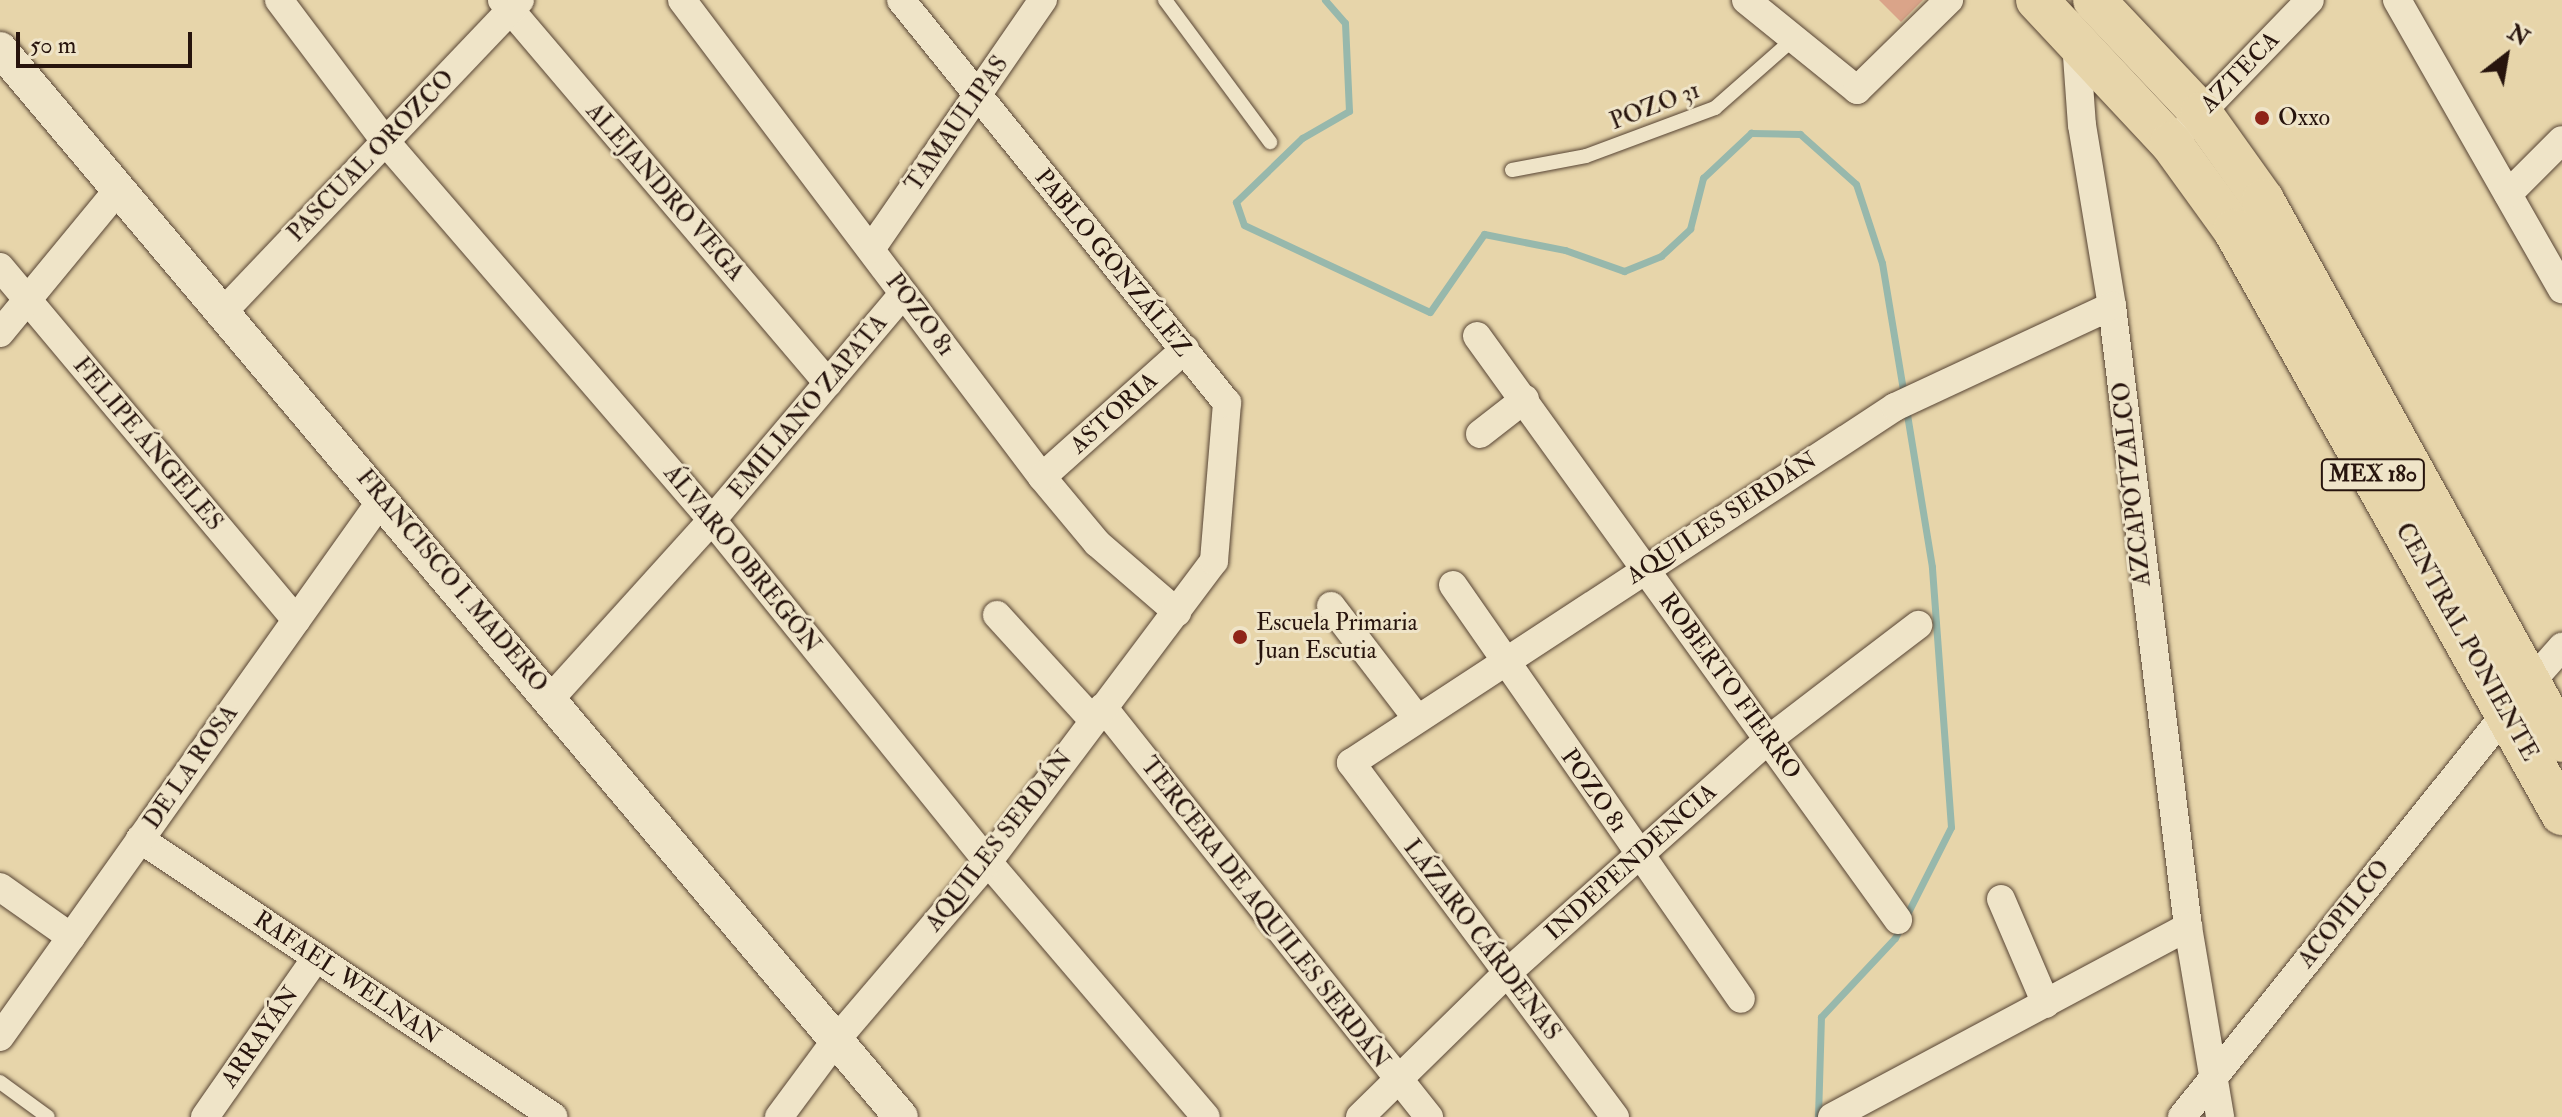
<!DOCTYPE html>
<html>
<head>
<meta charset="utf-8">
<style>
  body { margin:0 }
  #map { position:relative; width:2562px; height:1117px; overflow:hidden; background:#e7d5aa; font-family:"IM FELL Double Pica",serif }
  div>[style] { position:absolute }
  .stream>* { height:7px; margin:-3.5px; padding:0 3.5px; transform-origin:3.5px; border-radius:3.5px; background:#97b8ac }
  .building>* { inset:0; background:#daa489 }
  .roads { filter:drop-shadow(0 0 2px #574434) drop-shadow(0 0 2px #574434) }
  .service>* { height:14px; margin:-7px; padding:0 7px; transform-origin:7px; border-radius:7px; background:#efe4c8 }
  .minor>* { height:28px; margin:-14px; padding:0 14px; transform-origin:14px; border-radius:14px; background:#efe4c8 }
  .tertiary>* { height:34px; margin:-17px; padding:0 17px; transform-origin:17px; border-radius:17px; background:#efe4c8 }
  .primary>* { height:42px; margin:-21px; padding:0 21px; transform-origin:21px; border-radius:21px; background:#e7d5aa }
  .dots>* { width:22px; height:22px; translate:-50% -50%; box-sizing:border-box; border:4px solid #efe4c8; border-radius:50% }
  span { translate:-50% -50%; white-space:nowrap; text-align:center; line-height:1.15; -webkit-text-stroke:6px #efe4c8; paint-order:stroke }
  .shield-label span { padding:2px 6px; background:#efe4c8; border:2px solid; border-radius:6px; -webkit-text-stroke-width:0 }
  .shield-label { font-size:22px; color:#27140d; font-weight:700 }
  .street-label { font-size:24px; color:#27140d }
  .poi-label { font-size:24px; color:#27140d }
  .left { translate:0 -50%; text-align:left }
  .north { position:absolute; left:2466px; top:16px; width:80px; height:80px; -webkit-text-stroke:6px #efe4c8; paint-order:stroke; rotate:31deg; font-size:22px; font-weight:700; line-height:32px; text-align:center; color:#27140d }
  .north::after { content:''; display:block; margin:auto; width:28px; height:36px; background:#27140d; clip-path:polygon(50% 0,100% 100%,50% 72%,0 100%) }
  .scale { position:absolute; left:16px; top:32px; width:176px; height:36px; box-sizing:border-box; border:4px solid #27140d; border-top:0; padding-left:10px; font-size:24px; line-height:28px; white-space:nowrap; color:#27140d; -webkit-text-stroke:6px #efe4c8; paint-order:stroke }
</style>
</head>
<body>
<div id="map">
  <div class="stream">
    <div style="left:1325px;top:0;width:30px;rotate:49deg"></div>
    <div style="left:1345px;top:23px;width:88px;rotate:87.4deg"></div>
    <div style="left:1349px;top:111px;width:54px;rotate:150.1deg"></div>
    <div style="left:1302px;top:138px;width:92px;rotate:135.9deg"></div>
    <div style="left:1236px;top:202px;width:24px;rotate:71deg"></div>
    <div style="left:1244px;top:225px;width:205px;rotate:25.1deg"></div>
    <div style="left:1430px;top:312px;width:95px;rotate:-55.3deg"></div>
    <div style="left:1484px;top:234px;width:83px;rotate:11.2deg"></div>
    <div style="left:1565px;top:250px;width:63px;rotate:19.6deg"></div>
    <div style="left:1624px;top:271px;width:40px;rotate:-22deg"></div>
    <div style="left:1661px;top:256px;width:40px;rotate:-43deg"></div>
    <div style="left:1690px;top:229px;width:53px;rotate:-75.7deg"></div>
    <div style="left:1703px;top:178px;width:66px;rotate:-43.2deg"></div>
    <div style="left:1751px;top:133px;width:49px;rotate:1.2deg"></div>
    <div style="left:1800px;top:134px;width:75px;rotate:41.8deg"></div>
    <div style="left:1856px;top:184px;width:83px;rotate:71.8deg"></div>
    <div style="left:1882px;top:263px;width:135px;rotate:80.6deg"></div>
    <div style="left:1818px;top:1117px;width:100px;rotate:-88.3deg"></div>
    <div style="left:1821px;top:1017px;width:108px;rotate:-46.9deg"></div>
    <div style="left:1895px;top:938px;width:124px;rotate:-63.2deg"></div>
    <div style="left:1951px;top:827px;width:261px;rotate:-94.2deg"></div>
    <div style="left:1932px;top:567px;width:161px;rotate:-99.3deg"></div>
  </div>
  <div class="building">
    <div style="clip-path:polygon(1879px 0,1923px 0,1901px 22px)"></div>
  </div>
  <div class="roads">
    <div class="service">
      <div style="left:1165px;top:0;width:177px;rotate:53.5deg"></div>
      <div style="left:1512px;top:170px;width:75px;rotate:-10.7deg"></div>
      <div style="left:1586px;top:156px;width:138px;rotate:-20.4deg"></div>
      <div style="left:1715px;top:108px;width:103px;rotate:-41.4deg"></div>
      <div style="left:0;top:1082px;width:59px;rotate:36.1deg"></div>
    </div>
    <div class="minor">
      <div style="left:279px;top:0;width:176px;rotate:53.1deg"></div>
      <div style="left:385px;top:141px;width:501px;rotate:49.21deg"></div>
      <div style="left:712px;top:520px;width:439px;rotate:51.1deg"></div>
      <div style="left:988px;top:862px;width:335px;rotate:49.5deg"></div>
      <div style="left:502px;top:0;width:503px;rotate:49.6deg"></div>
      <div style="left:682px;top:0;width:598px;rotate:52.96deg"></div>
      <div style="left:1042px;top:477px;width:86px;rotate:50.2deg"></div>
      <div style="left:1097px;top:543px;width:106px;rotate:40.8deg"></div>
      <div style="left:1746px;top:0;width:143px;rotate:39deg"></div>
      <div style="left:1857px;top:90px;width:129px;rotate:-44.4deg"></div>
      <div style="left:2397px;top:0;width:333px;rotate:60.3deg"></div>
      <div style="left:2076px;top:42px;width:83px;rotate:85.9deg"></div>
      <div style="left:2082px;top:125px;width:183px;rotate:80.6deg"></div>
      <div style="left:2112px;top:306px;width:626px;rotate:83.02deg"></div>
      <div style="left:2188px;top:927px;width:193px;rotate:80.4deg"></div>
      <div style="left:2188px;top:126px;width:175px;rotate:-45.9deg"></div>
      <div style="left:2508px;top:194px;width:76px;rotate:-45deg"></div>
      <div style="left:871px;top:249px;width:303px;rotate:-55.4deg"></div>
      <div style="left:0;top:267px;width:461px;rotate:50deg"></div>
      <div style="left:222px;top:313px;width:432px;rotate:-46.4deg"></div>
      <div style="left:0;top:333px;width:184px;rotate:-50.5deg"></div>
      <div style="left:1477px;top:336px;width:720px;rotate:54.21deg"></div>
      <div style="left:1480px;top:434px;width:57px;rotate:-37.9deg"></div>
      <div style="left:1042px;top:477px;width:192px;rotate:-41.8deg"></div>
      <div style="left:1453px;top:585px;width:504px;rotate:55.18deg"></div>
      <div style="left:1331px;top:606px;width:140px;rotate:52.6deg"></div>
      <div style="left:997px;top:615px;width:142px;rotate:47.6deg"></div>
      <div style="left:2531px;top:682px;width:47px;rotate:-48.5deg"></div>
      <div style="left:551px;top:698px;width:240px;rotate:-47.9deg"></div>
      <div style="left:712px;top:520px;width:296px;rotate:-49.8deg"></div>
      <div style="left:1103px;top:707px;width:524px;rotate:51.51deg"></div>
      <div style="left:140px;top:839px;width:498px;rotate:33.9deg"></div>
      <div style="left:0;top:887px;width:87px;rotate:35.2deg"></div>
      <div style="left:2001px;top:899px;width:114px;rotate:66.8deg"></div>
      <div style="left:0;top:1037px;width:661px;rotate:-54.6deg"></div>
      <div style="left:205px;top:1117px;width:194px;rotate:-55.1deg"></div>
      <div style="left:779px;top:1117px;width:96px;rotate:-53.5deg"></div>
      <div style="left:836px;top:1040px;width:234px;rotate:-49.5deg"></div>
      <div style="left:988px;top:862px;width:376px;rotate:-53.1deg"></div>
      <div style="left:1214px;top:561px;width:159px;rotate:-85.3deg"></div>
      <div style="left:1227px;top:403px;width:518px;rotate:-128.97deg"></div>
      <div style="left:1360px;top:1117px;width:204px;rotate:-44.4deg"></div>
      <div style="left:1506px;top:974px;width:353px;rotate:-41.8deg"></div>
      <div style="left:1769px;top:739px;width:188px;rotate:-37.4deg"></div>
      <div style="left:1615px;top:1117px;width:442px;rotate:-126.7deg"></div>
      <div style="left:1351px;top:763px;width:650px;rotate:-33.2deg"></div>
      <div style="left:1895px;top:407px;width:239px;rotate:-25deg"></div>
      <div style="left:1832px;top:1117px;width:404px;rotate:-28.1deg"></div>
      <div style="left:2182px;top:1117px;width:519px;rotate:-51.25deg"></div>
    </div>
    <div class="tertiary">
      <div style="left:0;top:49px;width:1397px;rotate:49.85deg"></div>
    </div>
    <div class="primary">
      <div style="left:2037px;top:0;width:196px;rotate:46.9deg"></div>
      <div style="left:2171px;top:143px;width:107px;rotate:54.1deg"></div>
      <div style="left:2234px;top:230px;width:670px;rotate:60.68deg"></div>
      <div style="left:2094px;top:0;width:156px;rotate:46.6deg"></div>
      <div style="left:2201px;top:113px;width:107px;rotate:54.5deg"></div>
      <div style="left:2263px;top:200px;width:618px;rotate:61.07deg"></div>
    </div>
  </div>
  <div class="dots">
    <div style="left:2262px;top:118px;background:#8f2418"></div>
    <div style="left:1240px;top:637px;background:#8f2418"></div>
  </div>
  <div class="shield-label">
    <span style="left:2373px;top:475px">MEX 180</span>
  </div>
  <div class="street-label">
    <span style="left:2240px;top:72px;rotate:-46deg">AZTECA</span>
    <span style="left:1655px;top:106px;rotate:-21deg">POZO 31</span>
    <span style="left:957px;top:124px;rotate:-55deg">TAMAULIPAS</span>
    <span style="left:371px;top:156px;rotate:-46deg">PASCUAL OROZCO</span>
    <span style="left:665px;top:192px;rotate:49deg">ALEJANDRO VEGA</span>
    <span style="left:1113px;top:263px;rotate:51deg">PABLO GONZÁLEZ</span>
    <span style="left:920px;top:315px;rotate:53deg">POZO 81</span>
    <span style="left:808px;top:407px;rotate:-50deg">EMILIANO ZAPATA</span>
    <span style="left:1114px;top:413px;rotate:-42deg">ASTORIA</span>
    <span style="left:148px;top:444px;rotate:50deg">FELIPE ÁNGELES</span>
    <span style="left:2132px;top:484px;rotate:-96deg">AZCAPOTZALCO</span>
    <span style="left:1722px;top:518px;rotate:-33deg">AQUILES SERDÁN</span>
    <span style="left:742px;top:559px;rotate:51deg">ÁLVARO OBREGÓN</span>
    <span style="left:452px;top:581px;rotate:50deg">FRANCISCO I. MADERO</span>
    <span style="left:2467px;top:642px;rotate:61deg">CENTRAL PONIENTE</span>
    <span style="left:1730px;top:686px;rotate:54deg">ROBERTO FIERRO</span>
    <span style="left:191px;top:767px;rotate:-55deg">DE LA ROSA</span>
    <span style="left:1594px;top:791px;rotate:55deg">POZO 81</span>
    <span style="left:999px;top:841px;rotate:-52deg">AQUILES SERDÁN</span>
    <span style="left:1631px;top:862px;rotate:-42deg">INDEPENDENCIA</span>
    <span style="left:1265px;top:913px;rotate:52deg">TERCERA DE AQUILES SERDÁN</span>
    <span style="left:2344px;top:914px;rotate:-51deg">ACOPILCO</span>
    <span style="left:1482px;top:940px;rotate:53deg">LÁZARO CÁRDENAS</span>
    <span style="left:347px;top:978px;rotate:34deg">RAFAEL WELNAN</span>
    <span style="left:260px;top:1037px;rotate:-55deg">ARRAYÁN</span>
  </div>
  <div class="poi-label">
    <span class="left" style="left:2278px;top:118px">Oxxo</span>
    <span class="left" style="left:1256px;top:637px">Escuela Primaria<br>Juan Escutia</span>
  </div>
  <div class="north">N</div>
  <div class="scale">50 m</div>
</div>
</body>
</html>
